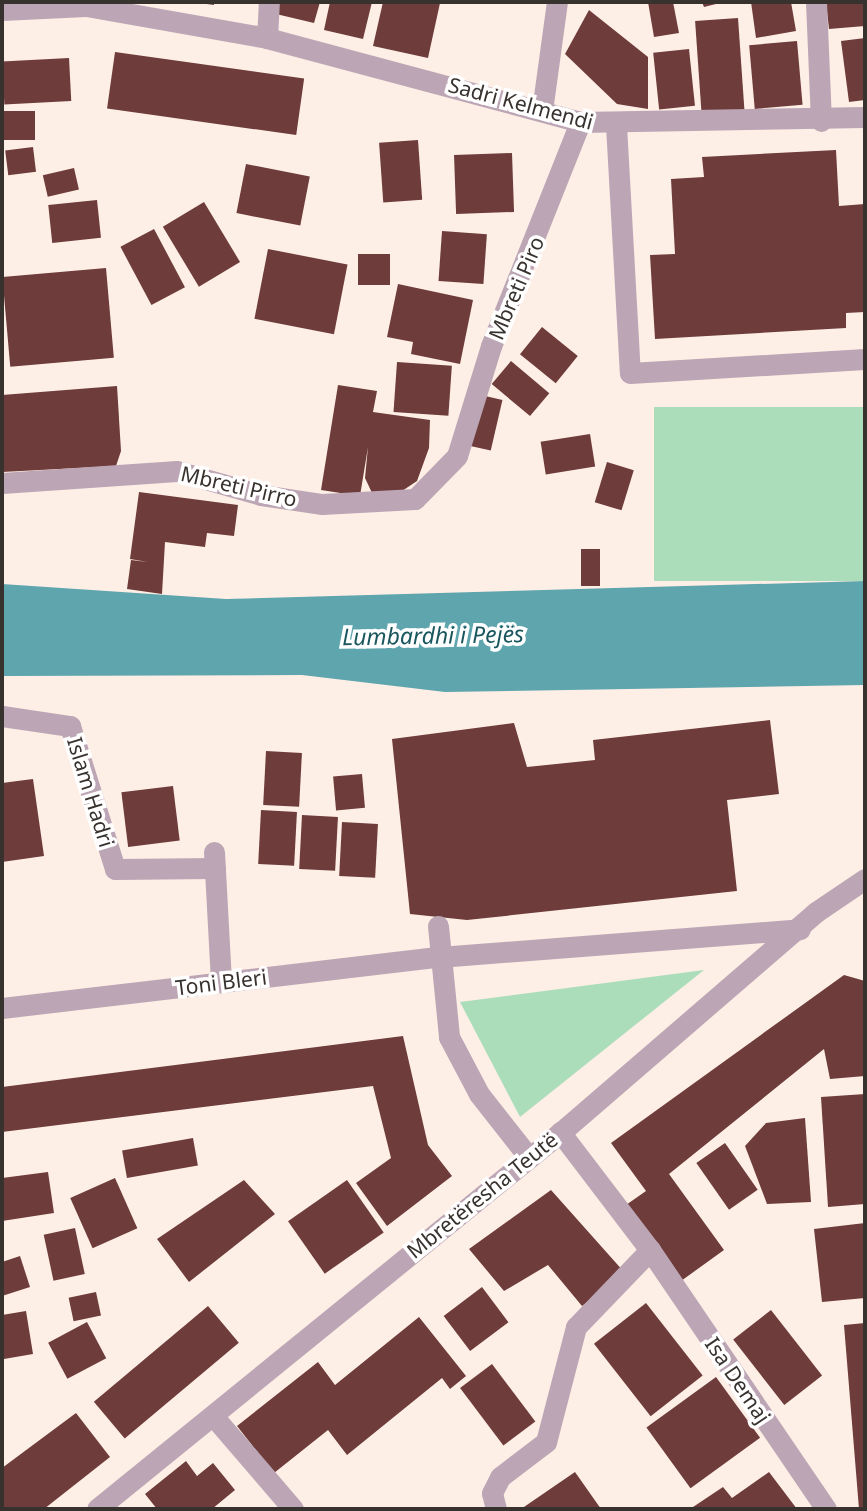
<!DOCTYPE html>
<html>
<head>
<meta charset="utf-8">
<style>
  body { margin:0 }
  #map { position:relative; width:867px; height:1511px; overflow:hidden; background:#feefe6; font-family:"Noto Sans",sans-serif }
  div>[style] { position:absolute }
  .green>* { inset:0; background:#acddbb; transform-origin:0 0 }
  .water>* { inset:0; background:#5fa5ae }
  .building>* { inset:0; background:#6e3c3a; transform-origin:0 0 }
  .minor>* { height:21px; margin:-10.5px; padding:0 10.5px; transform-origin:10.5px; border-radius:10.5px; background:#bca6b5 }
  span { translate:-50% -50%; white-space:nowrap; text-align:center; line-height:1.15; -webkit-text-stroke:7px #fff; paint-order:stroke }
  .street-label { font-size:21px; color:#38322f }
  .water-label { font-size:23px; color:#1a565d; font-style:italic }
  .frame { position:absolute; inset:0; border:4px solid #38322f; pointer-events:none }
</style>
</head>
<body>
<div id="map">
  <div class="green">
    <div style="left:865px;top:407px;width:174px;height:211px;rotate:90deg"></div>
    <div style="clip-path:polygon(704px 970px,520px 1117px,460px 1002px)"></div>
  </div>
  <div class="water">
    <div style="clip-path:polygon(865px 581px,865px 685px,445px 692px,302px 675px,2px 676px,2px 584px,226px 599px)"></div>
  </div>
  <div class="building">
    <div style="clip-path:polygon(192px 2px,214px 2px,214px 5px)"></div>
    <div style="clip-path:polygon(279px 2px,320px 2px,314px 23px,276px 14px)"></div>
    <div style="clip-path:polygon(330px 2px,372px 2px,363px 39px,324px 30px)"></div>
    <div style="clip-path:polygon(383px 2px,440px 3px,428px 58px,373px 46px)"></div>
    <div style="clip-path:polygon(648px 2px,673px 2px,679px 33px,654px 37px)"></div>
    <div style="clip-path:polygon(702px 2px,720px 2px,720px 3px,704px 7px)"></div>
    <div style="clip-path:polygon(751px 2px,791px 2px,796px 31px,756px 38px)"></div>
    <div style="clip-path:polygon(826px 2px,864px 2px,865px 26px,829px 29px)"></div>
    <div style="clip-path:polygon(589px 10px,648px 57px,648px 109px,617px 104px,565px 54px)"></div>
    <div style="left:738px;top:18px;width:92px;height:43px;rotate:86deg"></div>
    <div style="clip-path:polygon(865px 38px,865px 100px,849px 102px,841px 41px)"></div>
    <div style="left:797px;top:41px;width:64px;height:48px;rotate:85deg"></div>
    <div style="left:689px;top:49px;width:57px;height:36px;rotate:84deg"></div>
    <div style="left:115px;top:52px;width:191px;height:57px;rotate:8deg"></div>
    <div style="left:69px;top:58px;width:43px;height:67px;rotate:87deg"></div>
    <div style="left:35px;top:111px;width:29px;height:33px;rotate:90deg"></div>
    <div style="left:418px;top:140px;width:60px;height:39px;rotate:86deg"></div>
    <div style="left:33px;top:147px;width:25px;height:28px;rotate:83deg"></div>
    <div style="clip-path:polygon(836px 150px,839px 206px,865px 204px,865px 312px,846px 313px,846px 328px,655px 339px,650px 255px,675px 254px,671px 179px,704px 177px,702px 157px)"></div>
    <div style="left:512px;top:153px;width:59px;height:58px;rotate:88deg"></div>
    <div style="left:246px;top:164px;width:65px;height:50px;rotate:11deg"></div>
    <div style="left:74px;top:168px;width:22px;height:32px;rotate:77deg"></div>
    <div style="left:97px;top:200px;width:38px;height:49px;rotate:84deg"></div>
    <div style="left:204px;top:202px;width:70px;height:48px;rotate:59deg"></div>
    <div style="left:154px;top:229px;width:66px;height:38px;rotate:62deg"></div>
    <div style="left:442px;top:231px;width:45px;height:50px;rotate:4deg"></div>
    <div style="left:268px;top:249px;width:81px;height:71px;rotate:11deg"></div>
    <div style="left:358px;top:254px;width:32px;height:31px"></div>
    <div style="left:106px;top:268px;width:90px;height:104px;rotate:85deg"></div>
    <div style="clip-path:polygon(398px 284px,473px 300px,460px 364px,411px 354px,413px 342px,387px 337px)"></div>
    <div style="left:542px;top:327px;width:46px;height:35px;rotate:39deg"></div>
    <div style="left:511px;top:361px;width:50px;height:30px;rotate:40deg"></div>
    <div style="left:397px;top:362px;width:55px;height:50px;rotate:4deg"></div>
    <div style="clip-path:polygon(338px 385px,377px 391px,373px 412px,430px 420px,429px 448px,417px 481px,399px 493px,373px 495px,365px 478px,368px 447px,360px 496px,321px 490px)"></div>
    <div style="clip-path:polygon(117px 386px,121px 451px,116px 466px,2px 472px,2px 395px)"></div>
    <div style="left:481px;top:395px;width:22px;height:52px;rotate:13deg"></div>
    <div style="left:590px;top:434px;width:33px;height:50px;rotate:81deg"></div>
    <div style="left:607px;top:462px;width:28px;height:42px;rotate:17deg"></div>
    <div style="clip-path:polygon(139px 492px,238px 505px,234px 536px,207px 533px,205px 547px,165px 542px,162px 594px,127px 589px,131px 560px,148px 562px,130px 559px)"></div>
    <div style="left:581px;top:549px;width:19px;height:37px"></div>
    <div style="clip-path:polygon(770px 720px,779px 794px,727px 800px,737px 891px,467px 920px,410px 914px,392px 739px,514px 723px,527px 767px,595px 760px,593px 740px)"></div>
    <div style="left:266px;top:751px;width:36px;height:54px;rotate:3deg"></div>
    <div style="left:362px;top:774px;width:34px;height:29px;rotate:85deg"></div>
    <div style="clip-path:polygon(33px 779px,44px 856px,2px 862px,2px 783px)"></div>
    <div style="left:173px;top:786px;width:55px;height:52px;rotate:83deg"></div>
    <div style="left:261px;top:810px;width:36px;height:54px;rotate:3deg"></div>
    <div style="left:302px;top:815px;width:36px;height:54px;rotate:3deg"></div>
    <div style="left:342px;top:822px;width:36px;height:54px;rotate:3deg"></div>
    <div style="clip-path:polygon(844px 975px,865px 981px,865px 1076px,830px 1079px,824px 1049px,669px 1174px,724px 1250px,681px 1281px,626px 1205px,646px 1191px,611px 1143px)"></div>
    <div style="clip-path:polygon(403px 1036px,428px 1145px,452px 1176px,387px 1226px,356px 1183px,391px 1158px,373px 1086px,2px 1132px,2px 1087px)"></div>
    <div style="clip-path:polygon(865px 1094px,865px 1204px,828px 1207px,821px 1097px)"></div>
    <div style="clip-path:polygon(805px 1118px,811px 1202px,767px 1204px,745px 1146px,766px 1123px)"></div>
    <div style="left:193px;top:1138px;width:28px;height:72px;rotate:80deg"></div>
    <div style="left:725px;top:1143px;width:57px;height:35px;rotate:55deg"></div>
    <div style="clip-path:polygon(48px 1172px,54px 1213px,2px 1221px,2px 1178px)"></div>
    <div style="left:115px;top:1178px;width:55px;height:49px;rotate:66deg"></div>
    <div style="clip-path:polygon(244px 1180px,275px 1214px,189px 1282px,157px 1239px)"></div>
    <div style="left:347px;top:1180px;width:64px;height:72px;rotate:55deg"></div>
    <div style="clip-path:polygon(551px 1190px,625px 1273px,582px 1306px,548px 1265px,504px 1291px,469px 1249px)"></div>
    <div style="clip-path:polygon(865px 1223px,865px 1298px,822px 1302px,814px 1229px)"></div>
    <div style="left:75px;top:1228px;width:47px;height:32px;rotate:78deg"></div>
    <div style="clip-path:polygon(20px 1256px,30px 1287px,2px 1296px,2px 1262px)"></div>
    <div style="left:482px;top:1287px;width:44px;height:48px;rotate:53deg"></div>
    <div style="left:96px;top:1292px;width:24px;height:28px;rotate:78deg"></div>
    <div style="left:646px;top:1303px;width:92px;height:66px;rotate:52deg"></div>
    <div style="left:208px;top:1306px;width:48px;height:149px;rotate:50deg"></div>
    <div style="left:771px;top:1310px;width:83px;height:48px;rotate:52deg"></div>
    <div style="clip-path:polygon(26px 1311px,33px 1354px,4px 1359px,2px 1315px)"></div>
    <div style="clip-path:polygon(419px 1317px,466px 1376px,450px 1389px,442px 1378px,347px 1455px,328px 1430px,274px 1473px,237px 1426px,318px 1362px,335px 1385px)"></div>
    <div style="left:87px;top:1322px;width:41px;height:44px;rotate:62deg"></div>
    <div style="clip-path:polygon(865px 1323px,865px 1509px,859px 1509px,844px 1325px)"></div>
    <div style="left:492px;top:1364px;width:72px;height:40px;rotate:53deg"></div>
    <div style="left:716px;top:1377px;width:75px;height:86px;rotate:54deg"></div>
    <div style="clip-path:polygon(76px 1413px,110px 1457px,44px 1509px,2px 1509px,2px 1468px)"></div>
    <div style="clip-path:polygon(186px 1461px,197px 1476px,213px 1463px,235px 1490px,212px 1509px,157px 1509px,145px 1494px)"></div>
    <div style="clip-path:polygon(575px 1472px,601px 1509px,521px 1509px)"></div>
    <div style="clip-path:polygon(769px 1472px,797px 1509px,690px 1509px,723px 1487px,732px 1498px)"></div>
  </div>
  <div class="minor">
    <div style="left:816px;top:2px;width:119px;rotate:87.6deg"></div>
    <div style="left:2px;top:10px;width:84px;rotate:-2.7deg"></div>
    <div style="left:86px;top:6px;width:184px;rotate:10deg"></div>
    <div style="left:267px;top:38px;width:324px;rotate:15deg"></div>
    <div style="left:580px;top:122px;width:285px;rotate:-1deg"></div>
    <div style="left:267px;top:38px;width:36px;rotate:-87deg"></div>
    <div style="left:542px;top:111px;width:110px;rotate:-82.2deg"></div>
    <div style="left:616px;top:125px;width:248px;rotate:86.8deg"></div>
    <div style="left:630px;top:373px;width:235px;rotate:-3.4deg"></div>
    <div style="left:2px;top:483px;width:175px;rotate:-3.9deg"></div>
    <div style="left:177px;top:471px;width:87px;rotate:15.9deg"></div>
    <div style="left:261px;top:495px;width:62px;rotate:8.4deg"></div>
    <div style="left:322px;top:504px;width:93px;rotate:-3.1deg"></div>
    <div style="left:415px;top:499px;width:60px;rotate:-45.7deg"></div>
    <div style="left:457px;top:456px;width:115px;rotate:-72.8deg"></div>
    <div style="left:491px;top:346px;width:241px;rotate:-68.3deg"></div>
    <div style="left:2px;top:716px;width:69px;rotate:8.4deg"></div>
    <div style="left:70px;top:726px;width:150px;rotate:72.5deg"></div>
    <div style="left:115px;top:869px;width:100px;rotate:-0.6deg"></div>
    <div style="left:214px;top:852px;width:130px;rotate:86.9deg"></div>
    <div style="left:438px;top:926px;width:112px;rotate:84.3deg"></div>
    <div style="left:449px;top:1037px;width:64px;rotate:62.2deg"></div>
    <div style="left:479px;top:1094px;width:78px;rotate:51.8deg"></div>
    <div style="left:2px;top:1008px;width:440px;rotate:-6.7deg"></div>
    <div style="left:439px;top:957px;width:362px;rotate:-4.4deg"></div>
    <div style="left:560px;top:1132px;width:148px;rotate:52.7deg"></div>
    <div style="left:650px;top:1250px;width:313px;rotate:55.8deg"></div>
    <div style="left:214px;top:1417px;width:121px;rotate:49.3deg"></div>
    <div style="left:97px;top:1509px;width:606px;rotate:-39.1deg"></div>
    <div style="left:567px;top:1127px;width:329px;rotate:-40.8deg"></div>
    <div style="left:816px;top:912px;width:59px;rotate:-34deg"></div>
    <div style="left:496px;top:1509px;width:16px;rotate:-104deg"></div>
    <div style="left:492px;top:1493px;width:18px;rotate:-63deg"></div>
    <div style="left:500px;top:1477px;width:58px;rotate:-37.3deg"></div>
    <div style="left:546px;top:1442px;width:119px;rotate:-75.4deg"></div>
    <div style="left:576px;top:1327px;width:107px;rotate:-46.1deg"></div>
  </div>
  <div class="street-label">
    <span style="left:521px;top:103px;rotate:15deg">Sadri Kelmendi</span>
    <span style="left:516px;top:288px;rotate:-67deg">Mbreti Piro</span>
    <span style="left:239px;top:486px;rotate:13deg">Mbreti Pirro</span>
    <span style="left:91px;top:792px;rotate:73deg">Islam Hadri</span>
    <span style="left:221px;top:982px;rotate:-7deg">Toni Bleri</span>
    <span style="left:482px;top:1195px;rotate:-39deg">Mbretëresha Teutë</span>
    <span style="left:738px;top:1380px;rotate:56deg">Isa Demaj</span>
  </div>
  <div class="water-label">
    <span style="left:433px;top:635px;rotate:-1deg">Lumbardhi i Pejës</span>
  </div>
  <div class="frame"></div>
</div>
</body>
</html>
